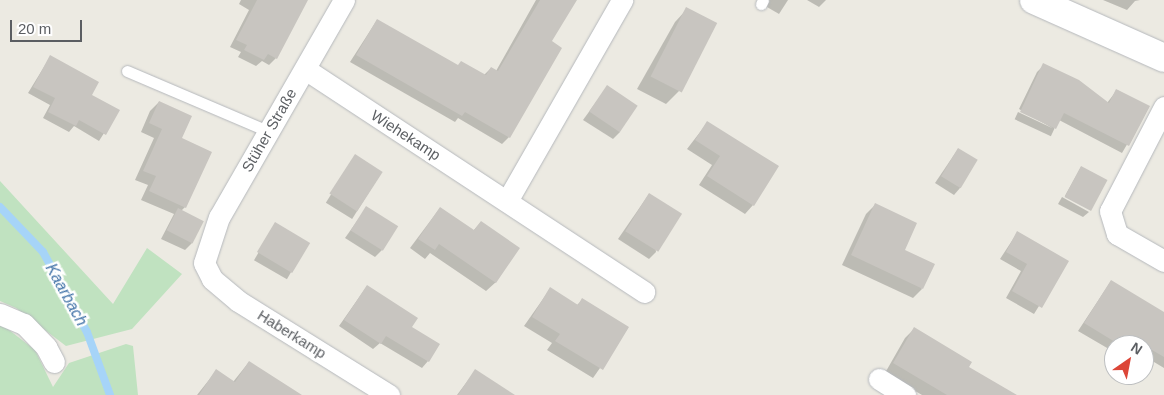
<!DOCTYPE html>
<html>
<head>
<meta charset="utf-8">
<style>
  body { margin:0 }
  #map { position:relative; width:1164px; height:395px; overflow:hidden; background:#eceae2; font-family:Arial,sans-serif }
  div>[style] { position:absolute }
  .green>* { inset:0; background:#c0e2c0 }
  .shadow>* { inset:0; background:#0003; transform-origin:0 0 }
  .stream>* { height:8px; margin:-4px; padding:0 4px; transform-origin:4px; border-radius:4px; background:#a6d4f8 }
  .building>* { inset:0; background:#c8c5c0; transform-origin:0 0 }
  .roads { filter:drop-shadow(0 0 1px #b5b8bc) drop-shadow(0 0 1px #b5b8bc) }
  .lane>* { height:11px; margin:-5.5px; padding:0 5.5px; transform-origin:5.5px; border-radius:5.5px; background:#fff }
  .street>* { height:21px; margin:-10.5px; padding:0 10.5px; transform-origin:10.5px; border-radius:10.5px; background:#fff }
  .secondary>* { height:28px; margin:-14px; padding:0 14px; transform-origin:14px; border-radius:14px; background:#fff }
  span { translate:-50% -50%; white-space:nowrap; text-align:center; line-height:1.15; -webkit-text-stroke:5px #fff; paint-order:stroke }
  .street-label { font-size:15px; color:#5b5e62 }
  .water-label { font-size:16px; color:#4575a9; font-style:italic }
  .north { position:absolute; left:1104px; top:335px; width:50px; height:50px; box-sizing:border-box; background:#fff; border:1px solid #bdbfc0; border-radius:50%; rotate:33deg; font-size:14px; font-weight:700; line-height:20px; text-align:center; color:#5b5e62 }
  .north::after { content:''; display:block; margin:auto; width:18px; height:22px; background:#dc4638; clip-path:polygon(50% 0,100% 100%,50% 72%,0 100%) }
  .scale { position:absolute; left:10px; top:20px; width:72px; height:22px; box-sizing:border-box; border:2px solid #5b5e62; border-top:0; padding-left:6px; font-size:15px; line-height:18px; white-space:nowrap; color:#5b5e62; -webkit-text-stroke:4px #fff; paint-order:stroke }
</style>
</head>
<body>
<div id="map">
  <div class="green">
    <div style="clip-path:polygon(0 181px,113px 304px,147px 248px,182px 274px,132px 329px,66px 346px,16px 308px,0 301px)"></div>
    <div style="clip-path:polygon(0 323px,35px 350px,53px 387px,69px 363px,126px 344px,133px 346px,138px 395px,0 395px)"></div>
  </div>
  <div class="shadow">
    <div style="clip-path:polygon(241px 0,305px 0,276px 58px,269px 65px,262px 61px,256px 66px,238px 57px,241px 52px,230px 47px,249px 10px,239px 4px)"></div>
    <div style="clip-path:polygon(536px 0,575px 0,550px 42px,509px 137px,502px 144px,458px 118px,455px 122px,350px 62px,377px 20px,457px 66px,484px 75px,491px 68px,496px 71px)"></div>
    <div style="clip-path:polygon(769px 0,788px 0,779px 14px,767px 7px)"></div>
    <div style="clip-path:polygon(807px 0,826px 0,819px 7px)"></div>
    <div style="clip-path:polygon(1103px 0,1140px 0,1135px 1px,1127px 10px)"></div>
    <div style="clip-path:polygon(687px 9px,679px 91px,666px 104px,637px 89px,675px 22px)"></div>
    <div style="clip-path:polygon(50px 57px,90px 96px,118px 111px,99px 141px,74px 126px,69px 132px,43px 118px,50px 105px,28px 93px)"></div>
    <div style="clip-path:polygon(1044px 65px,1107px 103px,1117px 90px,1149px 107px,1122px 153px,1059px 120px,1054px 129px,1019px 109px,1037px 72px)"></div>
    <div style="clip-path:polygon(607px 87px,620px 132px,613px 139px,583px 120px)"></div>
    <div style="clip-path:polygon(159px 102px,181px 139px,185px 207px,181px 211px,192px 243px,185px 250px,161px 239px,174px 214px,141px 200px,148px 185px,135px 180px,154px 138px,141px 132px,150px 111px)"></div>
    <div style="left:1018px;top:112px;width:40px;height:8px;rotate:25deg"></div>
    <div style="clip-path:polygon(707px 123px,753px 205px,745px 214px,699px 185px,712px 165px,687px 149px)"></div>
    <div style="clip-path:polygon(958px 149px,960px 188px,954px 195px,935px 183px)"></div>
    <div style="left:355px;top:156px;width:31px;height:55px;rotate:32deg"></div>
    <div style="left:1081px;top:167px;width:29px;height:33px;rotate:29deg"></div>
    <div style="clip-path:polygon(649px 194px,656px 252px,649px 259px,618px 239px)"></div>
    <div style="clip-path:polygon(1062px 197px,1089px 212px,1083px 217px,1058px 204px)"></div>
    <div style="clip-path:polygon(875px 205px,922px 289px,913px 298px,842px 265px,866px 214px)"></div>
    <div style="clip-path:polygon(367px 207px,382px 250px,375px 257px,345px 238px)"></div>
    <div style="clip-path:polygon(440px 208px,473px 231px,481px 222px,496px 282px,486px 291px,430px 253px,425px 259px,410px 248px)"></div>
    <div style="left:275px;top:224px;width:38px;height:42px;rotate:30deg"></div>
    <div style="clip-path:polygon(1017px 233px,1067px 261px,1034px 314px,1006px 298px,1021px 271px,1000px 259px)"></div>
    <div style="clip-path:polygon(1111px 281px,1164px 314px,1164px 368px,1144px 356px,1144px 345px,1122px 343px,1114px 345px,1114px 352px,1078px 331px)"></div>
    <div style="clip-path:polygon(367px 286px,410px 327px,428px 361px,422px 368px,380px 343px,373px 349px,339px 326px)"></div>
    <div style="clip-path:polygon(550px 289px,577px 305px,582px 300px,628px 328px,593px 378px,547px 350px,552px 343px,524px 326px)"></div>
    <div style="clip-path:polygon(914px 329px,967px 367px,1014px 395px,922px 395px,885px 373px,905px 338px)"></div>
    <div style="clip-path:polygon(249px 362px,285px 395px,197px 395px,216px 371px,233px 382px)"></div>
    <div style="clip-path:polygon(475px 371px,512px 395px,457px 395px)"></div>
  </div>
  <div class="stream">
    <div style="left:0;top:207px;width:62px;rotate:46.3deg"></div>
    <div style="left:43px;top:252px;width:91px;rotate:61.2deg"></div>
    <div style="left:87px;top:332px;width:67px;rotate:69.9deg"></div>
  </div>
  <div class="building">
    <div style="clip-path:polygon(257px 0,308px 0,277px 59px,268px 54px,264px 60px,244px 50px,247px 45px,236px 40px)"></div>
    <div style="clip-path:polygon(540px 0,577px 0,552px 41px,562px 48px,510px 138px,465px 112px,462px 116px,356px 55px,377px 19px,458px 65px,461px 61px,486px 75px,491px 67px,498px 71px)"></div>
    <div style="left:686px;top:7px;width:35px;height:78px;rotate:27deg"></div>
    <div style="clip-path:polygon(50px 55px,99px 82px,92px 95px,120px 110px,106px 135px,79px 120px,76px 126px,48px 112px,55px 98px,33px 87px)"></div>
    <div style="clip-path:polygon(1043px 63px,1079px 80px,1109px 103px,1116px 89px,1150px 106px,1129px 146px,1064px 113px,1056px 129px,1020px 112px)"></div>
    <div style="left:607px;top:85px;width:37px;height:32px;rotate:34deg"></div>
    <div style="clip-path:polygon(159px 101px,192px 116px,182px 138px,212px 152px,186px 208px,149px 191px,156px 176px,143px 171px,162px 129px,149px 123px)"></div>
    <div style="clip-path:polygon(707px 121px,779px 166px,754px 206px,707px 176px,720px 156px,695px 140px)"></div>
    <div style="left:958px;top:148px;width:23px;height:33px;rotate:31deg"></div>
    <div style="left:355px;top:154px;width:33px;height:47px;rotate:33deg"></div>
    <div style="left:1081px;top:166px;width:30px;height:35px;rotate:28deg"></div>
    <div style="left:649px;top:193px;width:39px;height:45px;rotate:32deg"></div>
    <div style="clip-path:polygon(875px 203px,917px 223px,905px 250px,935px 264px,923px 289px,851px 255px)"></div>
    <div style="left:366px;top:206px;width:38px;height:29px;rotate:32deg"></div>
    <div style="clip-path:polygon(440px 207px,474px 230px,481px 221px,520px 248px,496px 283px,439px 244px,435px 250px,418px 239px)"></div>
    <div style="left:178px;top:208px;width:29px;height:25px;rotate:27deg"></div>
    <div style="left:275px;top:222px;width:41px;height:35px;rotate:31deg"></div>
    <div style="clip-path:polygon(1017px 231px,1069px 261px,1042px 308px,1012px 291px,1027px 264px,1006px 252px)"></div>
    <div style="clip-path:polygon(1111px 280px,1164px 312px,1164px 357px,1128px 336px,1120px 345px,1084px 323px)"></div>
    <div style="clip-path:polygon(367px 285px,418px 318px,412px 327px,440px 344px,429px 362px,386px 336px,381px 344px,344px 320px)"></div>
    <div style="clip-path:polygon(550px 287px,578px 305px,582px 298px,629px 327px,603px 370px,555px 341px,560px 334px,532px 317px)"></div>
    <div style="clip-path:polygon(914px 327px,972px 362px,969px 367px,1017px 395px,947px 395px,893px 363px)"></div>
    <div style="clip-path:polygon(249px 361px,302px 395px,199px 395px,216px 369px,235px 382px)"></div>
    <div style="clip-path:polygon(475px 369px,515px 395px,458px 395px)"></div>
  </div>
  <div class="roads">
    <div class="lane">
      <div style="left:761px;top:4px;width:4px;rotate:-63deg"></div>
      <div style="left:127px;top:71px;width:153px;rotate:23.1deg"></div>
    </div>
    <div class="street">
      <div style="left:344px;top:0;width:250px;rotate:119.9deg"></div>
      <div style="left:219px;top:217px;width:48px;rotate:108.1deg"></div>
      <div style="left:204px;top:263px;width:18px;rotate:63deg"></div>
      <div style="left:212px;top:279px;width:34px;rotate:40deg"></div>
      <div style="left:238px;top:301px;width:178px;rotate:31.9deg"></div>
      <div style="left:305px;top:69px;width:406px;rotate:33.3deg"></div>
      <div style="left:1164px;top:107px;width:117px;rotate:117.4deg"></div>
      <div style="left:1110px;top:211px;width:24px;rotate:73deg"></div>
      <div style="left:1117px;top:234px;width:54px;rotate:29.9deg"></div>
      <div style="left:507px;top:201px;width:232px;rotate:-60.2deg"></div>
      <div style="left:0;top:314px;width:26px;rotate:23deg"></div>
      <div style="left:24px;top:324px;width:32px;rotate:46deg"></div>
      <div style="left:46px;top:347px;width:17px;rotate:62deg"></div>
      <div style="left:879px;top:379px;width:31px;rotate:32deg"></div>
    </div>
    <div class="secondary">
      <div style="left:1034px;top:0;width:142px;rotate:24deg"></div>
    </div>
  </div>
  <div class="street-label">
    <span style="left:269px;top:130px;rotate:-60deg">Stüher Straße</span>
    <span style="left:406px;top:135px;rotate:33deg">Wiehekamp</span>
    <span style="left:292px;top:334px;rotate:32deg">Haberkamp</span>
  </div>
  <div class="water-label">
    <span style="left:66px;top:295px;rotate:61deg">Kaarbach</span>
  </div>
  <div class="north">N</div>
  <div class="scale">20 m</div>
</div>
</body>
</html>
